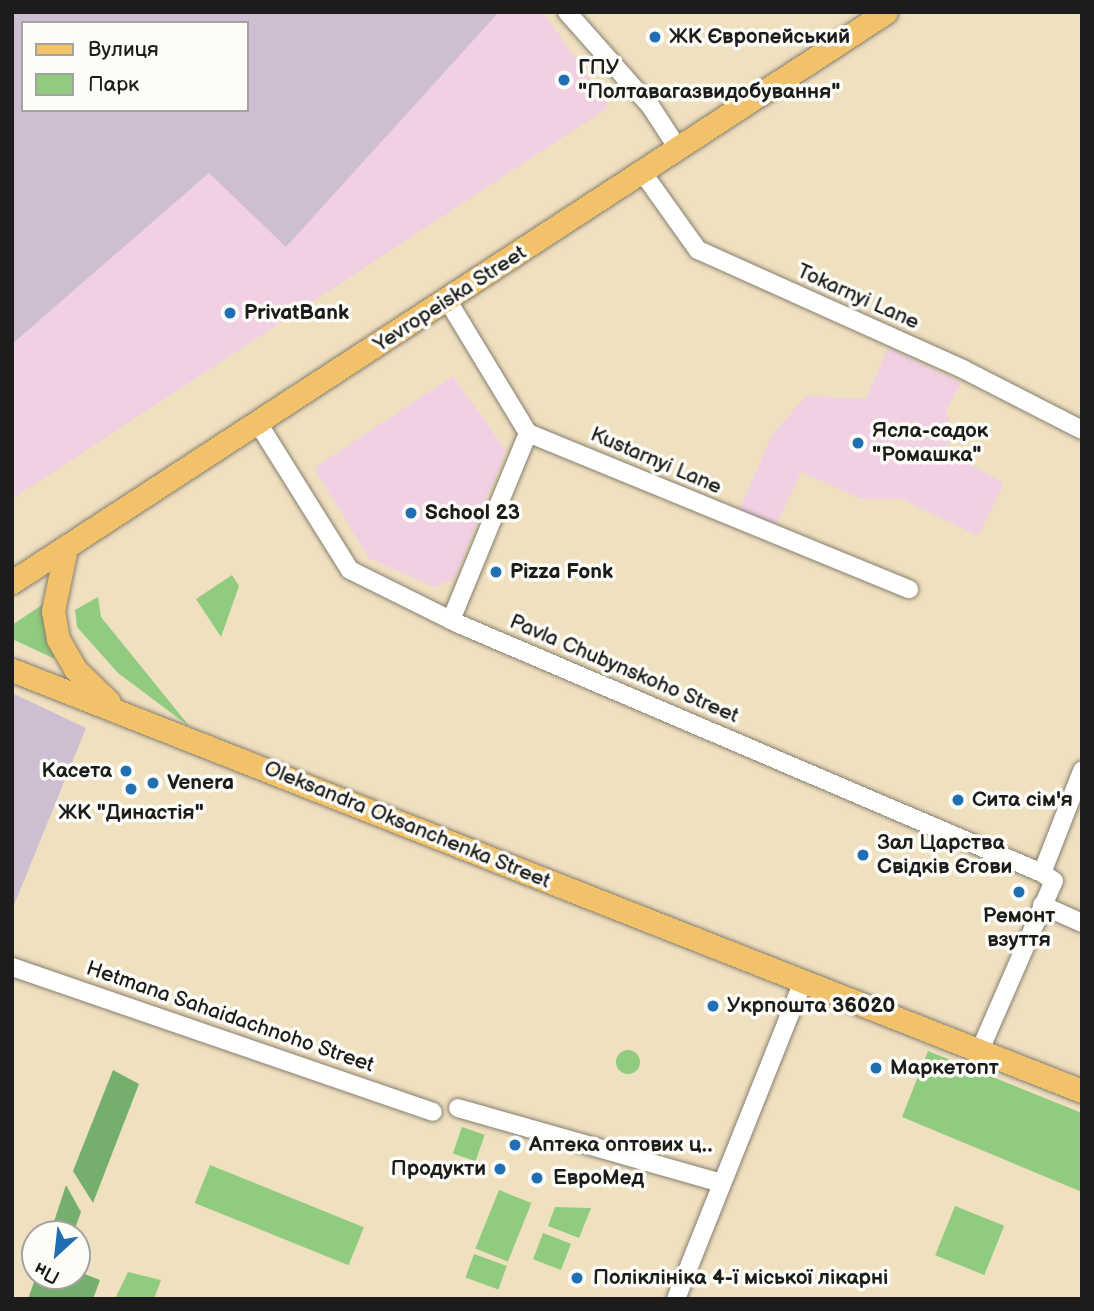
<!DOCTYPE html>
<html>
<head>
<meta charset="utf-8">
<style>
  body { margin:0 }
  #map { position:relative; width:1094px; height:1311px; overflow:hidden; background:#efe0c0; font-family:"Balsamiq Sans",sans-serif }
  div>[style] { position:absolute }
  .built>* { inset:0; background:#f1d0e3 }
  .industrial>* { inset:0; background:#cebed1 }
  .green>* { inset:0; background:#91cb7f; transform-origin:0 0 }
  .round { border-radius:50% }
  .forest>* { inset:0; background:#74af6e }
  .roads { filter:drop-shadow(0 0 2px #867e6e) drop-shadow(0 0 2px #867e6e) }
  .minor>* { height:18px; margin:-9px; padding:0 9px; transform-origin:9px; border-radius:9px; background:#fff }
  .major>* { height:23px; margin:-11.5px; padding:0 11.5px; transform-origin:11.5px; border-radius:11.5px; background:#f2c26a }
  .dots>* { width:19px; height:19px; translate:-50% -50%; box-sizing:border-box; border:4px solid #fdfcf7; border-radius:50% }
  span { translate:-50% -50%; white-space:nowrap; text-align:center; line-height:1.15; -webkit-text-stroke:7px #fdfcf7; paint-order:stroke }
  .poi-label { font-size:21px; color:#1c1c1c; font-weight:700 }
  .left { translate:0 -50%; text-align:left }
  .right { translate:-100% -50%; text-align:right }
  .street-label { font-size:21px; color:#1c1c1c }
  .frame { position:absolute; inset:0; border:14px solid #1c1c1c; pointer-events:none }
  .legend { position:absolute; left:21px; top:21px; width:228px; height:91px; box-sizing:border-box; background:#fdfcf7; border:2px solid #a3a29f; margin:0; padding:9px 12px; list-style:none; font-size:21px; color:#1c1c1c }
  .legend li { display:flex; align-items:center; gap:14px; height:35px }
  .legend b { width:35px; border:2px solid #a3a29f }
  .north { position:absolute; left:21px; top:1220px; width:70px; height:70px; box-sizing:border-box; background:#fdfcf7; border:2px solid #a3a29f; border-radius:50%; rotate:207deg; font-size:19px; font-weight:700; line-height:28px; text-align:center; color:#1c1c1c }
  .north::after { content:''; display:block; margin:auto; width:24px; height:32px; background:#1f6fb2; clip-path:polygon(50% 0,100% 100%,50% 72%,0 100%) }
</style>
</head>
<body>
<div id="map">
  <div class="built">
    <div style="clip-path:polygon(499px 12px,543px 12px,609px 107px,12px 499px,12px 344px,209px 173px,286px 247px)"></div>
    <div style="clip-path:polygon(888px 348px,961px 383px,946px 411px,953px 434px,944px 451px,1004px 483px,978px 536px,902px 499px,862px 499px,801px 472px,775px 528px,738px 513px,772px 435px,806px 396px,866px 399px)"></div>
    <div style="clip-path:polygon(453px 376px,506px 451px,454px 579px,434px 587px,369px 558px,314px 468px)"></div>
  </div>
  <div class="industrial">
    <div style="clip-path:polygon(evenodd,12px 12px,499px 12px,286px 247px,209px 173px,12px 344px,12px 12px,23px 23px,247px 23px,247px 110px,23px 110px,23px 23px)"></div>
    <div style="clip-path:polygon(12px 693px,86px 728px,12px 910px)"></div>
  </div>
  <div class="green">
    <div style="clip-path:polygon(232px 575px,239px 586px,221px 637px,196px 599px)"></div>
    <div style="clip-path:polygon(98px 597px,101px 617px,190px 727px,118px 673px,77px 627px,75px 610px)"></div>
    <div style="clip-path:polygon(48px 601px,57px 654px,53px 658px,12px 639px,12px 625px)"></div>
    <div class="round" style="left:616px;top:1050px;width:24px;height:24px"></div>
    <div style="clip-path:polygon(928px 1051px,1082px 1113px,1082px 1192px,902px 1117px)"></div>
    <div style="left:462px;top:1127px;width:24px;height:28px;rotate:19deg"></div>
    <div style="left:210px;top:1165px;width:166px;height:41px;rotate:22deg"></div>
    <div style="left:499px;top:1190px;width:35px;height:63px;rotate:22deg"></div>
    <div style="left:955px;top:1206px;width:53px;height:53px;rotate:22deg"></div>
    <div style="clip-path:polygon(555px 1207px,591px 1208px,579px 1238px,548px 1226px)"></div>
    <div style="left:543px;top:1233px;width:30px;height:28px;rotate:21deg"></div>
    <div style="left:474px;top:1254px;width:35px;height:25px;rotate:20deg"></div>
    <div style="clip-path:polygon(128px 1272px,161px 1280px,154px 1299px,115px 1299px)"></div>
  </div>
  <div class="forest">
    <div style="clip-path:polygon(113px 1070px,139px 1084px,93px 1203px,73px 1171px)"></div>
    <div style="clip-path:polygon(66px 1185px,81px 1212px,73px 1234px,50px 1234px)"></div>
    <div style="clip-path:polygon(77px 1271px,100px 1280px,93px 1299px,28px 1299px,36px 1276px,77px 1276px)"></div>
  </div>
  <div class="roads">
    <div class="minor">
      <div style="left:567px;top:12px;width:127px;rotate:48.5deg"></div>
      <div style="left:651px;top:107px;width:51px;rotate:56.9deg"></div>
      <div style="left:643px;top:173px;width:95px;rotate:54.5deg"></div>
      <div style="left:698px;top:250px;width:290px;rotate:24.2deg"></div>
      <div style="left:963px;top:369px;width:134px;rotate:27.1deg"></div>
      <div style="left:448px;top:301px;width:154px;rotate:58.8deg"></div>
      <div style="left:528px;top:433px;width:412px;rotate:22.3deg"></div>
      <div style="left:258px;top:423px;width:173px;rotate:58deg"></div>
      <div style="left:350px;top:570px;width:122px;rotate:26.4deg"></div>
      <div style="left:459px;top:624px;width:634px;rotate:23.13deg"></div>
      <div style="left:451px;top:620px;width:202px;rotate:-67.6deg"></div>
      <div style="left:1042px;top:905px;width:44px;rotate:24.2deg"></div>
      <div style="left:12px;top:967px;width:445px;rotate:19deg"></div>
      <div style="left:980px;top:1050px;width:184px;rotate:-66.4deg"></div>
      <div style="left:1054px;top:881px;width:14px;rotate:-146deg"></div>
      <div style="left:1042px;top:873px;width:110px;rotate:-68.6deg"></div>
      <div style="left:458px;top:1108px;width:274px;rotate:15.9deg"></div>
      <div style="left:676px;top:1299px;width:342px;rotate:-68.2deg"></div>
    </div>
    <div class="major">
      <div style="left:66px;top:548px;width:64px;rotate:101.7deg"></div>
      <div style="left:53px;top:611px;width:28px;rotate:80deg"></div>
      <div style="left:58px;top:639px;width:34px;rotate:60deg"></div>
      <div style="left:75px;top:669px;width:47px;rotate:44.1deg"></div>
      <div style="left:12px;top:582px;width:1043px;rotate:-33.11deg"></div>
      <div style="left:12px;top:670px;width:1150px;rotate:21.48deg"></div>
    </div>
  </div>
  <div class="dots">
    <div style="left:655px;top:37px;background:#1f6fb2"></div>
    <div style="left:564px;top:80px;background:#1f6fb2"></div>
    <div style="left:230px;top:313px;background:#1f6fb2"></div>
    <div style="left:858px;top:443px;background:#1f6fb2"></div>
    <div style="left:411px;top:513px;background:#1f6fb2"></div>
    <div style="left:496px;top:572px;background:#1f6fb2"></div>
    <div style="left:126px;top:771px;background:#1f6fb2"></div>
    <div style="left:153px;top:783px;background:#1f6fb2"></div>
    <div style="left:131px;top:789px;background:#1f6fb2"></div>
    <div style="left:958px;top:800px;background:#1f6fb2"></div>
    <div style="left:863px;top:855px;background:#1f6fb2"></div>
    <div style="left:1019px;top:892px;background:#1f6fb2"></div>
    <div style="left:713px;top:1006px;background:#1f6fb2"></div>
    <div style="left:876px;top:1068px;background:#1f6fb2"></div>
    <div style="left:515px;top:1145px;background:#1f6fb2"></div>
    <div style="left:500px;top:1169px;background:#1f6fb2"></div>
    <div style="left:537px;top:1178px;background:#1f6fb2"></div>
    <div style="left:577px;top:1278px;background:#1f6fb2"></div>
  </div>
  <div class="poi-label">
    <span class="left" style="left:669px;top:37px">ЖК Європейський</span>
    <span class="left" style="left:578px;top:80px">ГПУ<br>"Полтавагазвидобування"</span>
    <span class="left" style="left:244px;top:313px">PrivatBank</span>
    <span class="left" style="left:872px;top:443px">Ясла-садок<br>"Ромашка"</span>
    <span class="left" style="left:425px;top:513px">School 23</span>
    <span class="left" style="left:510px;top:572px">Pizza Fonk</span>
    <span class="right" style="left:112px;top:771px">Касета</span>
    <span class="left" style="left:167px;top:783px">Venera</span>
    <span class="left" style="left:972px;top:800px">Сита сім'я</span>
    <span style="left:131px;top:813px">ЖК "Династія"</span>
    <span class="left" style="left:877px;top:855px">Зал Царства<br>Cвідків Єгови</span>
    <span style="left:1019px;top:928px">Ремонт<br>взуття</span>
    <span class="left" style="left:727px;top:1006px">Укрпошта 36020</span>
    <span class="left" style="left:890px;top:1068px">Маркетопт</span>
    <span class="left" style="left:529px;top:1145px">Аптека оптових ц‥</span>
    <span class="right" style="left:486px;top:1169px">Продукти</span>
    <span class="left" style="left:553px;top:1178px">ЕвроМед</span>
    <span class="left" style="left:593px;top:1278px">Поліклініка 4-ї міської лікарні</span>
  </div>
  <div class="street-label">
    <span style="left:858px;top:297px;rotate:24deg">Tokarnyi Lane</span>
    <span style="left:450px;top:299px;rotate:-33deg">Yevropeiska Street</span>
    <span style="left:656px;top:461px;rotate:23deg">Kustarnyi Lane</span>
    <span style="left:624px;top:669px;rotate:23deg">Pavla Chubynskoho Street</span>
    <span style="left:407px;top:825px;rotate:22deg">Oleksandra Oksanchenka Street</span>
    <span style="left:230px;top:1017px;rotate:19deg">Hetmana Sahaidachnoho Street</span>
  </div>
  <div class="frame"></div>
  <ul class="legend">
  <li><b style="height:9px;background:#f2c26a"></b>Вулиця</li>
  <li><b style="height:19px;background:#91cb7f"></b>Парк</li>
  </ul>
  <div class="north">Пн</div>
</div>
</body>
</html>
